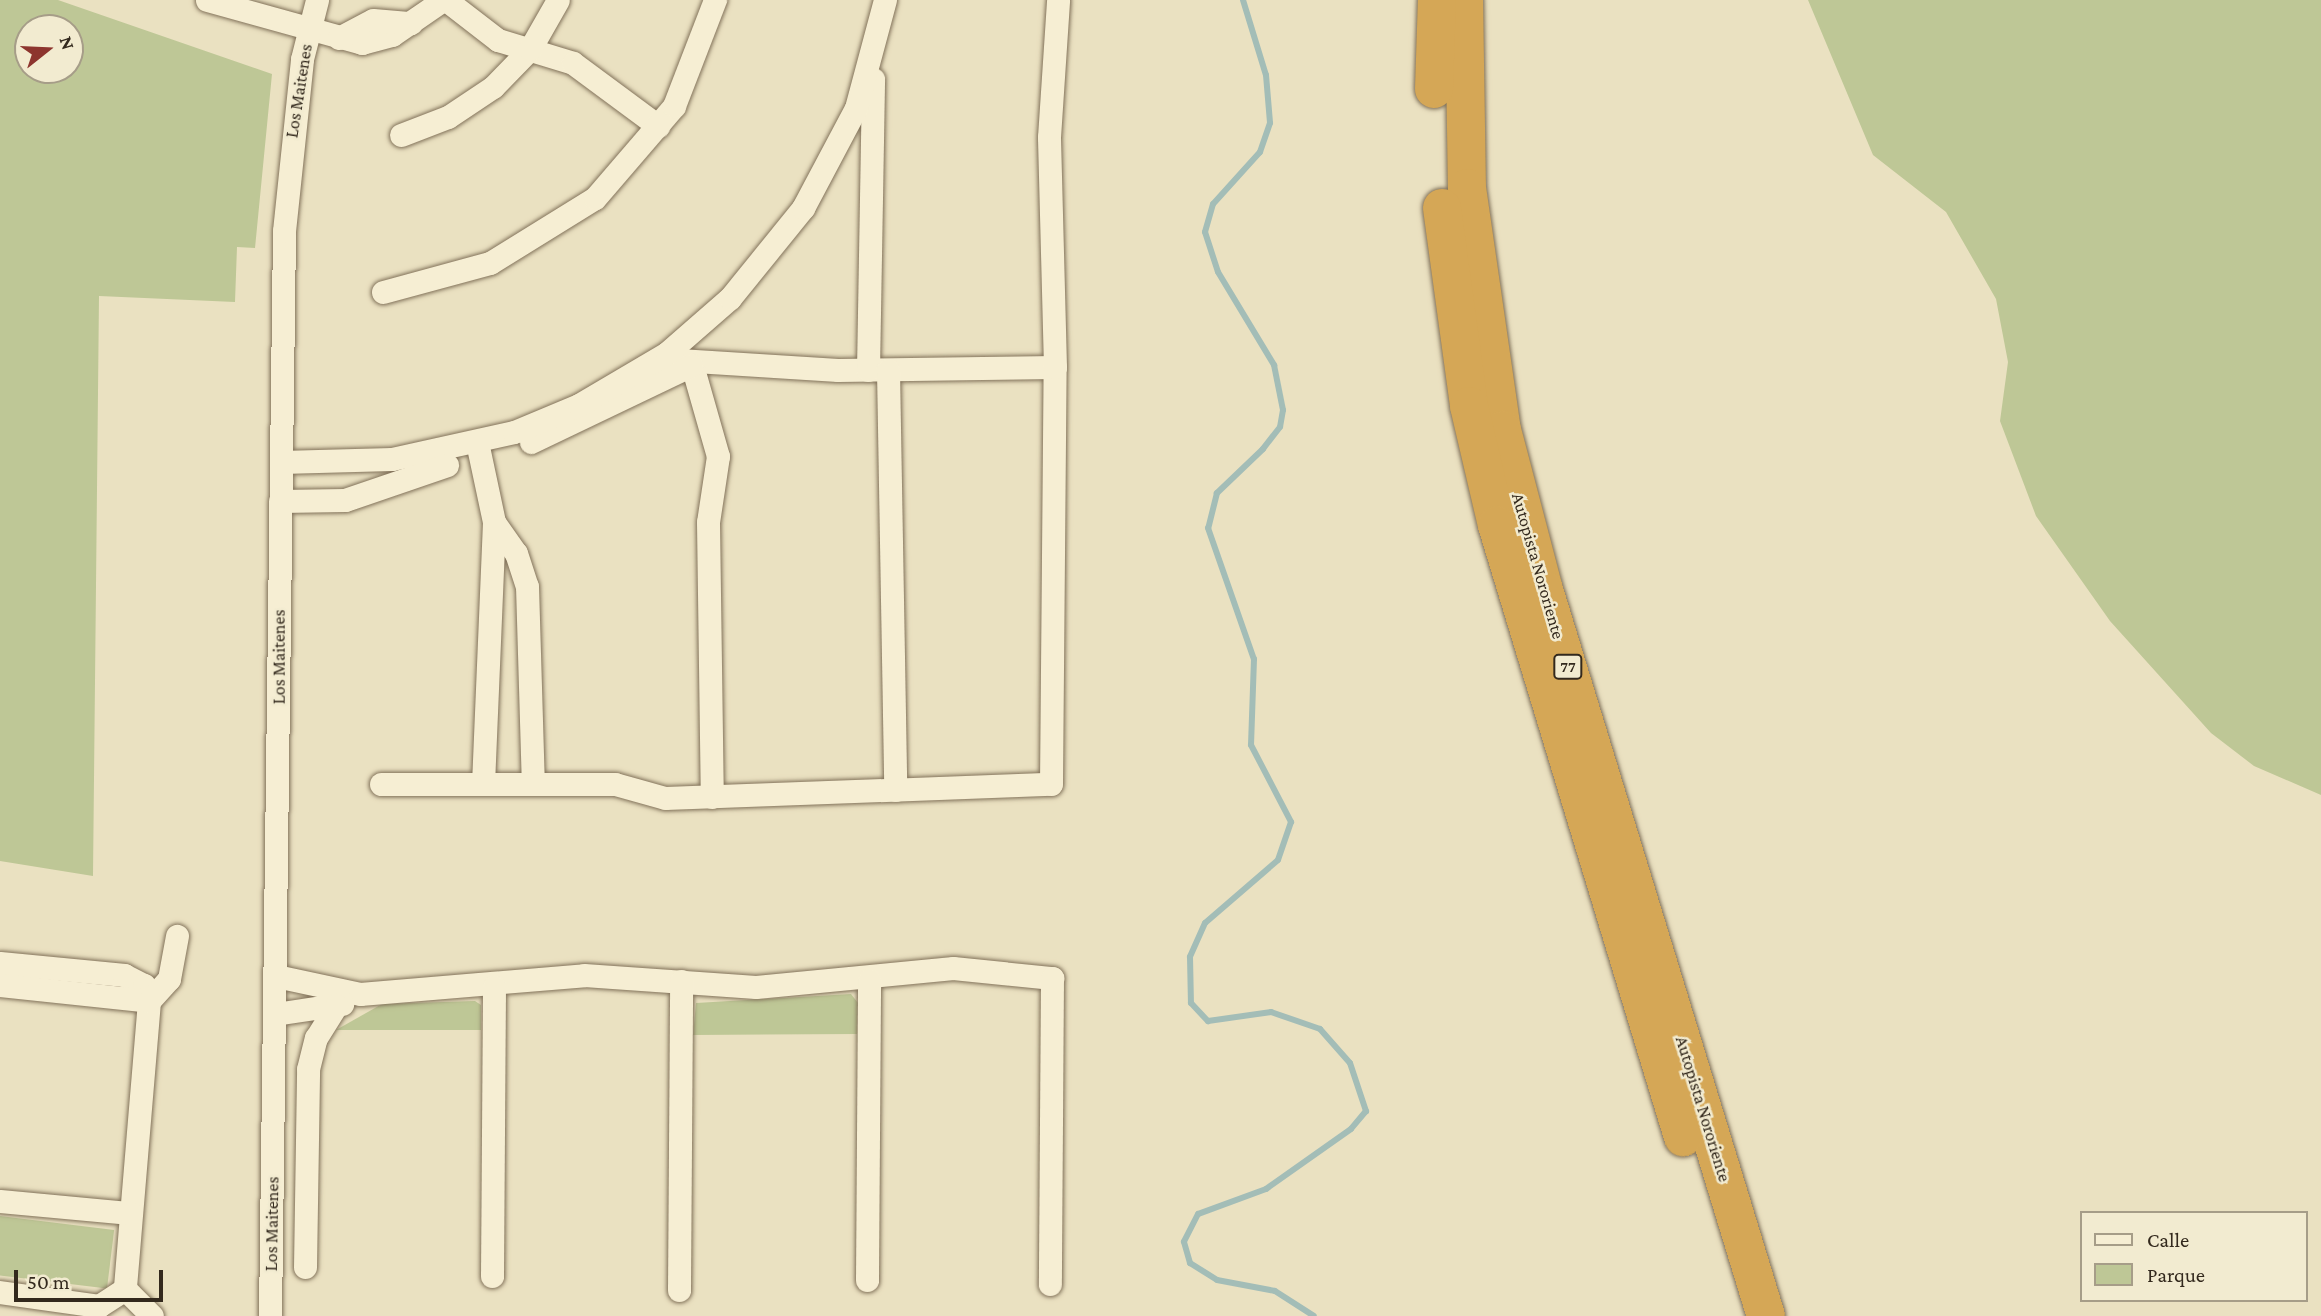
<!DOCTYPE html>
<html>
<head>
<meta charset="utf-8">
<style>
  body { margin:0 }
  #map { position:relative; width:2321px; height:1316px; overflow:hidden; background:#eae1c1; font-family:"Crimson Pro",serif }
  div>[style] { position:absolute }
  .green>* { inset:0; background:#bec796; transform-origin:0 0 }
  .stream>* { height:6px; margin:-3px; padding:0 3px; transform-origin:3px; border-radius:3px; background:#a3bdb7 }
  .roads { filter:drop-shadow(0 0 2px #82725a) drop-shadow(0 0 2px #82725a) }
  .minor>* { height:23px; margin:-11.5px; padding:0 11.5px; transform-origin:11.5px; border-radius:11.5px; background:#f6eed3 }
  .motorway>* { height:38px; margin:-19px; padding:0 19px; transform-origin:19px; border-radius:19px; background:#d5a756 }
  span { translate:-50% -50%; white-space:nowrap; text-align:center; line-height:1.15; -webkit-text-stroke:5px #f2ebd0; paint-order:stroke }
  .shield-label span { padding:2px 5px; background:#f2ebd0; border:2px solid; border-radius:5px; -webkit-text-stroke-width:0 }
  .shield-label { font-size:16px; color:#33291d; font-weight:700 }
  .street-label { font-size:18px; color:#33291d }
  .legend { position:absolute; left:2080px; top:1211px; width:228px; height:91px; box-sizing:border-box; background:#f2ebd0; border:2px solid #a69d88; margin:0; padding:9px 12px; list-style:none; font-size:21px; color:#33291d }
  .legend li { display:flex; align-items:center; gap:14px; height:35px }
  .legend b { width:35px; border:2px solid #a69d88 }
  .north { position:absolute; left:14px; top:14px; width:70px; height:70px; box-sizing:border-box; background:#f2ebd0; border:2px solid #a69d88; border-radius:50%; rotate:72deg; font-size:19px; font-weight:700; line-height:28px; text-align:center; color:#33291d }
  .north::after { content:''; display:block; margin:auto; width:24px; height:32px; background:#8d352e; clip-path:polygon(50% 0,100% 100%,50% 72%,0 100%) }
  .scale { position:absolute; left:14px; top:1270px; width:149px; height:32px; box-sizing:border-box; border:4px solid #33291d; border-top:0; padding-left:9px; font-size:21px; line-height:24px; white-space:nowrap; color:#33291d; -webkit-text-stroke:5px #f2ebd0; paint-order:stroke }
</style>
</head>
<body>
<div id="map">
  <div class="green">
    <div style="clip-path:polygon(evenodd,0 0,58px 0,272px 74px,255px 248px,237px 247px,235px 302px,99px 296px,93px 876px,0 861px,0 0,28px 28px,70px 28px,70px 70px,28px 70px,28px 28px)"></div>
    <div style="clip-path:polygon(1808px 0,2321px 0,2321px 795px,2254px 766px,2211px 733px,2110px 621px,2036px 516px,2000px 421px,2008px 362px,1996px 299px,1946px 212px,1873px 155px)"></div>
    <div style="clip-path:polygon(851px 994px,858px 1003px,857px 1034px,693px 1035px,696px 1003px)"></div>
    <div style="clip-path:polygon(475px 1001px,481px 1005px,481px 1030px,336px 1030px,382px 1004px)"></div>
    <div style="left:0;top:1216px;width:115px;height:59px;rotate:7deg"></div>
  </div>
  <div class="stream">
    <div style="left:1243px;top:0;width:78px;rotate:73deg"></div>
    <div style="left:1266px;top:75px;width:48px;rotate:85.2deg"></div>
    <div style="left:1270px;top:123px;width:31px;rotate:109deg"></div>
    <div style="left:1260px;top:152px;width:70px;rotate:132.1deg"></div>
    <div style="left:1213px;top:204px;width:29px;rotate:106deg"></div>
    <div style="left:1205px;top:232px;width:42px;rotate:72deg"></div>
    <div style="left:1218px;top:272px;width:109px;rotate:58.9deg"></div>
    <div style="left:1274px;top:365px;width:46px;rotate:78.7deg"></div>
    <div style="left:1283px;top:410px;width:17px;rotate:100deg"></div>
    <div style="left:1280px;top:427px;width:28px;rotate:128deg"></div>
    <div style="left:1263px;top:449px;width:64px;rotate:136.3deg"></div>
    <div style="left:1217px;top:493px;width:36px;rotate:104deg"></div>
    <div style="left:1208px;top:528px;width:139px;rotate:70.7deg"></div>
    <div style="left:1254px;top:659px;width:86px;rotate:92deg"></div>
    <div style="left:1251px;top:745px;width:87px;rotate:62.5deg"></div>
    <div style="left:1291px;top:822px;width:40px;rotate:108.9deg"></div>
    <div style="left:1278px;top:860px;width:96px;rotate:139.2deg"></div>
    <div style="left:1205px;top:923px;width:37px;rotate:114deg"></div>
    <div style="left:1190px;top:957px;width:46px;rotate:88.8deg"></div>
    <div style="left:1191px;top:1003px;width:25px;rotate:47deg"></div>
    <div style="left:1208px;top:1021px;width:64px;rotate:-8.1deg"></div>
    <div style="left:1271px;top:1012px;width:52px;rotate:19.1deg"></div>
    <div style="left:1320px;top:1029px;width:45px;rotate:48.6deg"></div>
    <div style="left:1350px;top:1063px;width:51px;rotate:71.6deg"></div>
    <div style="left:1366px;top:1111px;width:23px;rotate:130deg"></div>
    <div style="left:1351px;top:1129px;width:104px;rotate:144.8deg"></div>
    <div style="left:1266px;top:1189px;width:72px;rotate:159.8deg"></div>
    <div style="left:1198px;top:1214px;width:31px;rotate:117deg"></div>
    <div style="left:1184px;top:1242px;width:22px;rotate:74deg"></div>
    <div style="left:1190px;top:1263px;width:32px;rotate:32deg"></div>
    <div style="left:1217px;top:1280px;width:59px;rotate:10.7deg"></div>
    <div style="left:1275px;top:1291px;width:46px;rotate:32.7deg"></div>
  </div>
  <div class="roads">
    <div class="minor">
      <div style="left:207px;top:0;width:161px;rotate:15.5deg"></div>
      <div style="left:362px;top:43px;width:31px;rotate:-15deg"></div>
      <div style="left:392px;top:35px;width:62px;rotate:-34.5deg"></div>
      <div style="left:446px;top:0;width:66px;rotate:37.6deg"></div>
      <div style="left:498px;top:40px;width:78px;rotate:17deg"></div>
      <div style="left:573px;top:63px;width:106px;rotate:36.5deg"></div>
      <div style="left:339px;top:38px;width:38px;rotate:-28deg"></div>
      <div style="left:373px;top:20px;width:38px;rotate:5deg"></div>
      <div style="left:401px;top:135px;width:50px;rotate:-21deg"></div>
      <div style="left:448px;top:117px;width:54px;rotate:-33.7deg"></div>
      <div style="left:493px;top:87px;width:53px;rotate:-45.8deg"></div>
      <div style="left:530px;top:49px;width:56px;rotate:-60.3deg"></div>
      <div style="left:383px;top:292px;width:111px;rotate:-15.2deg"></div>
      <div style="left:490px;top:263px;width:123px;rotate:-31.8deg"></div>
      <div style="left:595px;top:198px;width:121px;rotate:-49.3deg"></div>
      <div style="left:674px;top:106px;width:114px;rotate:-68.9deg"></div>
      <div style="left:679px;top:360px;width:159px;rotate:3.6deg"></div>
      <div style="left:838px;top:370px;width:217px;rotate:-0.8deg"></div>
      <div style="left:692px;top:365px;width:95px;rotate:74.1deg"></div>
      <div style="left:718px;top:456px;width:67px;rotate:98.6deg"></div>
      <div style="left:708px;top:522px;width:275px;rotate:89.2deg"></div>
      <div style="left:868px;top:370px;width:291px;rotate:-89deg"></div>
      <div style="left:888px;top:370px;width:420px;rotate:89deg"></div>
      <div style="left:477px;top:442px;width:82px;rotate:78deg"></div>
      <div style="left:494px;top:522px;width:262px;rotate:92.4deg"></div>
      <div style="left:531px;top:442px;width:178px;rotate:-25.6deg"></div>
      <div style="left:281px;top:462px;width:111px;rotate:-1.5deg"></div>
      <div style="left:392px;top:459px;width:125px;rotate:-12.5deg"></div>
      <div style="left:514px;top:432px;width:70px;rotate:-22.6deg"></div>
      <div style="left:579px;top:405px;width:102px;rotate:-30.6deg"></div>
      <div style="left:667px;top:353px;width:84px;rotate:-41.1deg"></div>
      <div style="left:730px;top:298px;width:116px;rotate:-51deg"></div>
      <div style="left:803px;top:208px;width:113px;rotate:-62.1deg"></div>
      <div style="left:856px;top:108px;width:112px;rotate:-75deg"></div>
      <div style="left:280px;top:501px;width:65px;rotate:-0.9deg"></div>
      <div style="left:345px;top:500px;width:108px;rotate:-18.9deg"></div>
      <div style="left:494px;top:522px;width:38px;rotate:55deg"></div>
      <div style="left:516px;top:553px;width:35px;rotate:72deg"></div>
      <div style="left:527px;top:586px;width:198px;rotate:88.3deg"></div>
      <div style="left:381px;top:784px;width:234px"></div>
      <div style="left:615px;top:784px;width:52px;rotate:15.6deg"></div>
      <div style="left:665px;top:798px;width:386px;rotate:-2.1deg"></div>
      <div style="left:1051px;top:784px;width:417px;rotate:-89.5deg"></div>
      <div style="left:1055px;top:367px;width:230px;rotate:-91.5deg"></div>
      <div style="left:1049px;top:137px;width:137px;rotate:-86.2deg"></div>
      <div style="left:0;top:963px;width:125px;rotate:5.5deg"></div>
      <div style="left:124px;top:975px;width:22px;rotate:27deg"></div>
      <div style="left:144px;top:985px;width:17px;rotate:73deg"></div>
      <div style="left:149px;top:1001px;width:289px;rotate:94.8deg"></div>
      <div style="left:125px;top:1289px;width:31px;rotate:147deg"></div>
      <div style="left:99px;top:1306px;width:100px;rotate:-172deg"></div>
      <div style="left:276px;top:976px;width:86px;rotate:12.1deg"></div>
      <div style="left:360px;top:994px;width:225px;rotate:-4.8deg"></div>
      <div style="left:584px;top:975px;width:172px;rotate:4deg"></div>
      <div style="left:756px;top:987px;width:198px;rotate:-5.5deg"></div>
      <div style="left:953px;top:968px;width:100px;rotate:5.8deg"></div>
      <div style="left:1052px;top:978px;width:306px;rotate:90.4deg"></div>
      <div style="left:0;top:985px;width:150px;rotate:6.1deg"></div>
      <div style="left:149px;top:1001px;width:30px;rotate:-48deg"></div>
      <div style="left:169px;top:979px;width:44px;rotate:-79.5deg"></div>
      <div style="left:275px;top:1014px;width:68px;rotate:-8.5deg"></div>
      <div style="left:0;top:1201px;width:131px;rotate:5.3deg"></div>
      <div style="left:305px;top:1267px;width:198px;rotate:-89.1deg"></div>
      <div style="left:308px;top:1069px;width:32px;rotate:-76deg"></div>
      <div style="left:316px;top:1038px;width:38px;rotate:-58deg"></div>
      <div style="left:492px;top:1276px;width:289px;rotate:-89.6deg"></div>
      <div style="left:867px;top:1280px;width:300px;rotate:-89.6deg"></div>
      <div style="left:125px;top:1289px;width:38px;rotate:45deg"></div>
      <div style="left:679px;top:1290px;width:309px;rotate:-89.6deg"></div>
      <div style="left:270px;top:1316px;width:1085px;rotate:-89.26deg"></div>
      <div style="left:284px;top:231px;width:173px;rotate:-84deg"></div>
      <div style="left:302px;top:59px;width:61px;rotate:-75.7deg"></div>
    </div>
    <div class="motorway">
      <div style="left:1464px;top:0;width:188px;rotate:89.1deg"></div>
      <div style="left:1467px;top:188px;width:245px;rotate:81.8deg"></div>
      <div style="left:1502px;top:430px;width:165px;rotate:75.3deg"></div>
      <div style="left:1544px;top:590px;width:759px;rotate:73deg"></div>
      <div style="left:1434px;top:89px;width:89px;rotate:-88.1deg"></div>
      <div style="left:1442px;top:208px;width:200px;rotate:82.2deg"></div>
      <div style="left:1469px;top:406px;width:122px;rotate:76.8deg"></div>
      <div style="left:1497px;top:525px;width:640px;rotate:73.09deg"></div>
    </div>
  </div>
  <div class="shield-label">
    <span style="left:1568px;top:667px">77</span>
  </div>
  <div class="street-label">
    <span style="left:299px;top:91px;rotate:-81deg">Los Maitenes</span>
    <span style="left:1538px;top:566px;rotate:74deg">Autopista Nororiente</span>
    <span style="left:279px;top:657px;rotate:-90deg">Los Maitenes</span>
    <span style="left:1703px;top:1109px;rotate:73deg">Autopista Nororiente</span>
    <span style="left:272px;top:1224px;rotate:-89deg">Los Maitenes</span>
  </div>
  <ul class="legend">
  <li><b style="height:9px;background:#f6eed3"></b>Calle</li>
  <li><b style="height:19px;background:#bec796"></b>Parque</li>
  </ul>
  <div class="north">N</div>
  <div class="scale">50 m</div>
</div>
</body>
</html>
